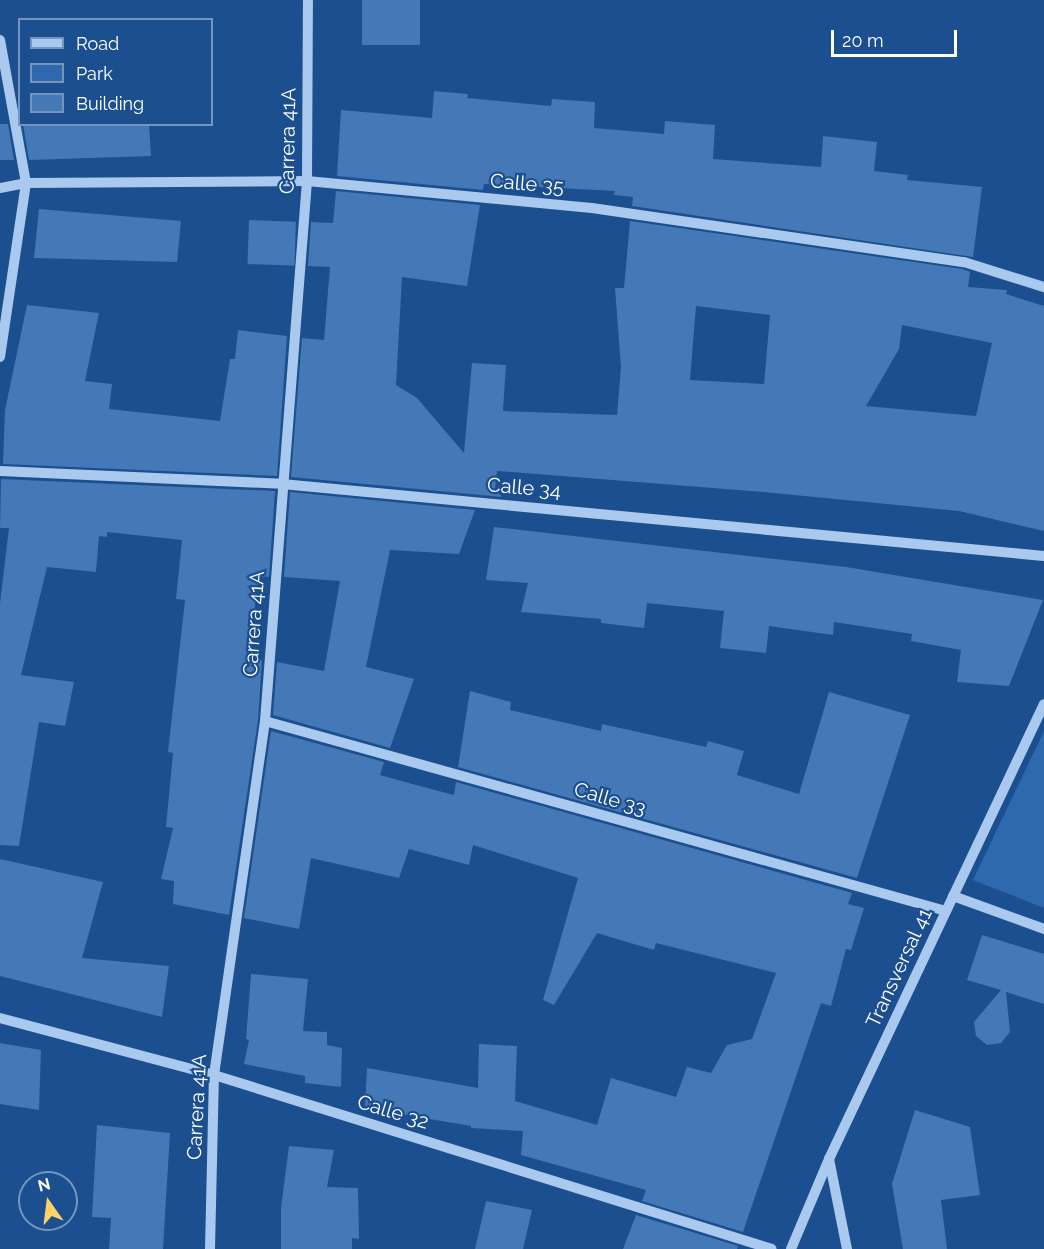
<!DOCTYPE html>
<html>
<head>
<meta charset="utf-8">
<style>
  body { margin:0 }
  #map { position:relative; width:1044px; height:1249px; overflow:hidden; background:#1b4f8f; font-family:Raleway,sans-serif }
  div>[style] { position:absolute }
  .green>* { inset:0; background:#2e69ad }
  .building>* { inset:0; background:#4478b7; transform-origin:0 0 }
  .minor>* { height:10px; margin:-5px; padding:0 5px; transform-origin:5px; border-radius:5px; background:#a9c9ee }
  span { translate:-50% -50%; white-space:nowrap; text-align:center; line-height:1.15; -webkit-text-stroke:4.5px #1b4f8f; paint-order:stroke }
  .street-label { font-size:20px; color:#fff }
  .legend { position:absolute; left:18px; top:18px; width:195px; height:108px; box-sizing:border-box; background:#1b4f8f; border:2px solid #7695bc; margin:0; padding:8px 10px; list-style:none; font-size:18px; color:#fff }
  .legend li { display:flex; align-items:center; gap:12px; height:30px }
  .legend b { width:30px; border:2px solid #7695bc }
  .north { position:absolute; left:18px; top:1171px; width:60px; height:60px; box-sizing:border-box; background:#1b4f8f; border:2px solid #7695bc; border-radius:50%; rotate:346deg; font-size:16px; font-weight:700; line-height:24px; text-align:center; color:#fff }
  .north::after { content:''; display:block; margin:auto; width:21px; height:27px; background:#ffd166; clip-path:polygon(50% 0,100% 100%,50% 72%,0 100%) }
  .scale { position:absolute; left:831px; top:30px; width:126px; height:27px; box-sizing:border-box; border:3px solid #fff; border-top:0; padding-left:8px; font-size:18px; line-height:21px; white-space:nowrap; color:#fff; -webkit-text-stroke:4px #1b4f8f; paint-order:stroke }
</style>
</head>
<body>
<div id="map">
  <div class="green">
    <div style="clip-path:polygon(1044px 731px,1044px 908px,973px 880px)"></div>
  </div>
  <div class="building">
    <div style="left:362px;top:0;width:58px;height:45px"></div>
    <div style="clip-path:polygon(434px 91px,468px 94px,467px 98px,551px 106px,552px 99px,595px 102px,594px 128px,664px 134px,665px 121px,715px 125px,713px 159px,821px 167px,823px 136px,877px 142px,874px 171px,908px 175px,907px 180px,982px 187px,973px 257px,632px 206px,633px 197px,614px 195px,615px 191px,484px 184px,483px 190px,337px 176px,341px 110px,432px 118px)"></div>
    <div style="clip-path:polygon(0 124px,8px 124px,14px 160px,0 160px)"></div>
    <div style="clip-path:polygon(23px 124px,149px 124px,151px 156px,29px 160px)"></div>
    <div style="clip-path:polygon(evenodd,336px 191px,480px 205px,467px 286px,402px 277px,396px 385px,417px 398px,464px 453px,472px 363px,506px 365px,503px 411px,617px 415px,621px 367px,615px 288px,624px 288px,630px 221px,962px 269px,970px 272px,968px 287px,1007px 290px,1006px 294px,1044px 306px,1044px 531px,959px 511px,763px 492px,497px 471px,495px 489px,502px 497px,291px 477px,302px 338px,324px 340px,330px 267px,308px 266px,311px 222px,333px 223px,336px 191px,696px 306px,770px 315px,764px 384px,690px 380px,696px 306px,336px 191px,902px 325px,992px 343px,976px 416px,866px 406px,899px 349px,902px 325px)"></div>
    <div style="clip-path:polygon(39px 209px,181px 221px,177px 262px,34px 258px)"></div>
    <div style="left:249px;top:220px;width:47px;height:44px;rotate:2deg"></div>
    <div style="clip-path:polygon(27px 305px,99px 313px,85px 381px,112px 384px,109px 409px,220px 421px,230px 359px,235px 359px,238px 330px,287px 336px,277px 476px,3px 464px,5px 410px)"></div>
    <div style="clip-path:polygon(1px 479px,275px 491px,269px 577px,258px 576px,251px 642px,250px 657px,262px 660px,258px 720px,229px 915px,173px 904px,174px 881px,161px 879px,173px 828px,166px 827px,173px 753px,168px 752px,185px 600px,176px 599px,182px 540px,107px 532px,107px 537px,99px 536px,96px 572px,47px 567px,21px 675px,74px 682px,65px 726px,39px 722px,19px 846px,0 845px,0 603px,9px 528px,0 528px)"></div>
    <div style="clip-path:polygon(290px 492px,475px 510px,459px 554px,390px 550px,366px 667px,414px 679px,390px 748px,273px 715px,277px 662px,324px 671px,340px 581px,284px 577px)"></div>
    <div style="clip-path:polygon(494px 527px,846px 567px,1043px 600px,1009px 686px,957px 682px,961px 650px,911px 641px,912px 634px,834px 622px,833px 635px,769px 626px,766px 653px,720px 648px,724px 611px,647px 603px,644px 628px,601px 623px,601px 619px,521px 612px,528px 583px,486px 580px)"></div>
    <div style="clip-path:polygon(470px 691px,511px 702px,510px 710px,601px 731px,602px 724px,706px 747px,708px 741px,744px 751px,737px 775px,799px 794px,829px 692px,910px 715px,857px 878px,458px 767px)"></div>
    <div style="clip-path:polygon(271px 731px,384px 762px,380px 775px,416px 785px,454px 795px,456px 782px,852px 893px,848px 904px,864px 908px,851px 950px,846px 949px,831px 1006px,821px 1003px,743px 1232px,642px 1201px,646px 1190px,521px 1155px,523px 1131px,471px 1128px,471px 1126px,365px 1108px,367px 1068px,478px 1088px,479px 1044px,517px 1046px,515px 1101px,597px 1125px,611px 1078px,676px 1097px,687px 1067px,711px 1073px,727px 1045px,752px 1039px,776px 973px,656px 943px,654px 950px,597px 933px,554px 1005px,543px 1000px,578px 878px,473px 845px,469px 865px,409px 849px,399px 878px,311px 858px,299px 929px,244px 918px)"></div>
    <div style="clip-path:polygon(0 859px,103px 882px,82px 958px,169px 966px,162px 1017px,0 976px)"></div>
    <div style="clip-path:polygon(982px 935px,1044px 954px,1044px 1004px,1006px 992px,1010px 1032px,1001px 1043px,987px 1045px,976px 1036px,974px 1022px,1001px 990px,967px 980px)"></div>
    <div style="clip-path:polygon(251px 974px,308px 979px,303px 1031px,327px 1032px,327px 1045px,342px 1048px,341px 1087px,305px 1083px,305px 1076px,244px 1064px,249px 1040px,246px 1039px)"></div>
    <div style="clip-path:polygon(0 1043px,41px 1050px,39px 1110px,0 1104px)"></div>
    <div style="clip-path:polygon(915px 1110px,970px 1127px,980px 1195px,941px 1200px,947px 1249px,903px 1249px,892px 1184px)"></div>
    <div style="clip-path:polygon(97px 1125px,170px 1133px,163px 1249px,109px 1249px,111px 1218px,92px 1217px)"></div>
    <div style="clip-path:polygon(289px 1146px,334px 1150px,327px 1187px,358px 1188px,359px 1239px,352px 1238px,352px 1249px,281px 1249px,281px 1208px)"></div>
    <div style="clip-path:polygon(486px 1201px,532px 1210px,523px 1249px,475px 1249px)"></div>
    <div style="clip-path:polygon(636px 1215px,738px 1246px,737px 1249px,623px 1249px)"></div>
  </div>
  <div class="minor">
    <div style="left:0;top:40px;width:145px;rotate:79.7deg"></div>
    <div style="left:26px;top:183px;width:176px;rotate:98.5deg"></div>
    <div style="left:0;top:188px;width:26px;rotate:-11deg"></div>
    <div style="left:26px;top:183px;width:281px;rotate:-0.4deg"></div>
    <div style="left:307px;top:181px;width:286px;rotate:5.4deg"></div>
    <div style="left:592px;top:208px;width:376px;rotate:8.3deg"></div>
    <div style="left:964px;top:262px;width:84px;rotate:17.4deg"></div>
    <div style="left:0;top:471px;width:282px;rotate:2.6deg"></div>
    <div style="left:282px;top:484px;width:765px;rotate:5.4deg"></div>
    <div style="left:265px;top:721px;width:707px;rotate:15.59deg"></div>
    <div style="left:953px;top:896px;width:97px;rotate:19.9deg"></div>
    <div style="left:0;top:1018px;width:221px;rotate:14.9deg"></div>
    <div style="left:214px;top:1075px;width:584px;rotate:17.32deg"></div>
    <div style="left:829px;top:1159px;width:92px;rotate:78.7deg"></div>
    <div style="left:210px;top:1249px;width:174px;rotate:-88.7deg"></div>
    <div style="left:214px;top:1075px;width:358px;rotate:-81.8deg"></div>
    <div style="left:265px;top:721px;width:542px;rotate:-85.55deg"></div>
    <div style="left:307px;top:181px;width:181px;rotate:-89.7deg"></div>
    <div style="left:791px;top:1249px;width:98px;rotate:-67.1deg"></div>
    <div style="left:829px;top:1159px;width:503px;rotate:-64.71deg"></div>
  </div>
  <div class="street-label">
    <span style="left:288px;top:141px;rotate:-89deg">Carrera 41A</span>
    <span style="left:527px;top:184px;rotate:5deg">Calle 35</span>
    <span style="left:524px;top:488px;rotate:5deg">Calle 34</span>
    <span style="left:254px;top:624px;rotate:-86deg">Carrera 41A</span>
    <span style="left:610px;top:799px;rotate:16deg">Calle 33</span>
    <span style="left:899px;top:968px;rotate:-65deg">Transversal 41</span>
    <span style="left:197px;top:1107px;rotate:-87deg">Carrera 41A</span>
    <span style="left:393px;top:1112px;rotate:17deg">Calle 32</span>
  </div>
  <ul class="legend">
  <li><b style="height:8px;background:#a9c9ee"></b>Road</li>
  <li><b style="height:16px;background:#2e69ad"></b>Park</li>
  <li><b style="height:16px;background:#4478b7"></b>Building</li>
  </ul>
  <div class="north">N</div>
  <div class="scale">20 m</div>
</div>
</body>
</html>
